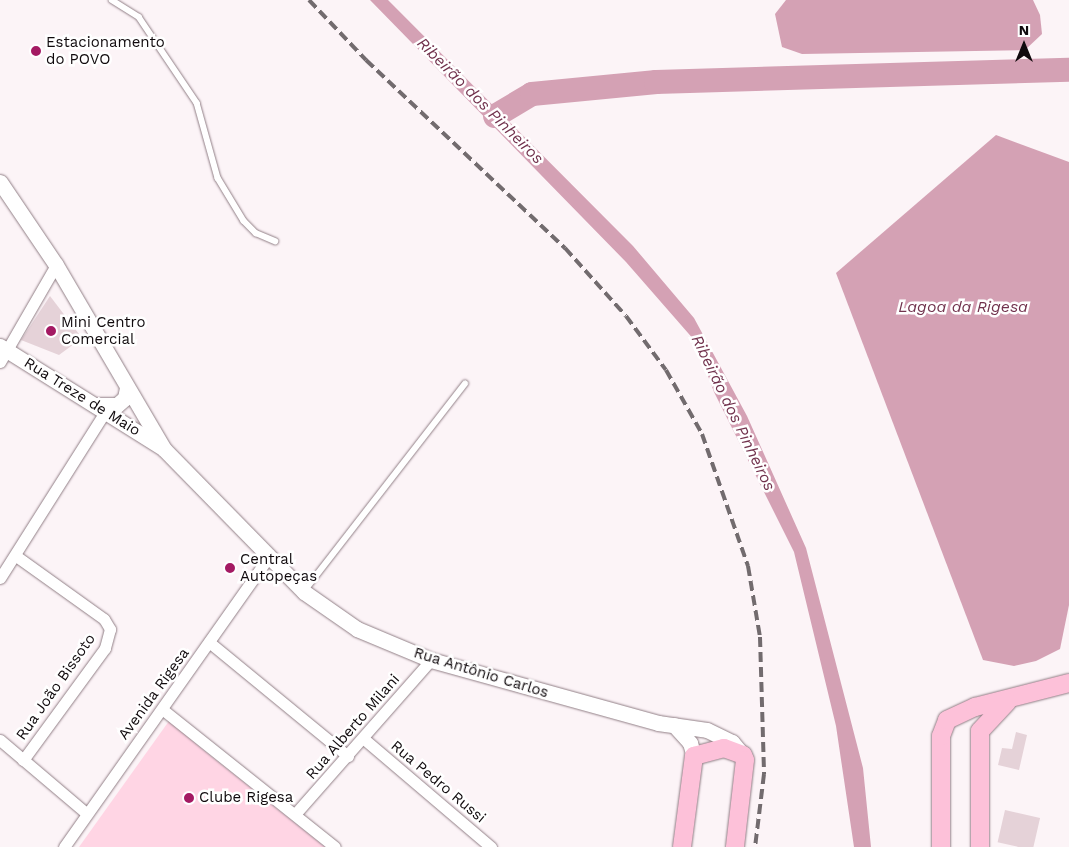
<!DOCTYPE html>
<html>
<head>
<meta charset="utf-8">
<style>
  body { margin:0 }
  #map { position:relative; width:1069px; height:847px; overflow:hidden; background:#fcf4f7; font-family:"Work Sans",sans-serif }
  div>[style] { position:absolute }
  .green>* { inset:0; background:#ffd5e4 }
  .water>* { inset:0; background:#d4a1b4 }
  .river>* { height:24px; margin:-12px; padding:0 12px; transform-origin:12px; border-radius:12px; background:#d4a1b4 }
  .building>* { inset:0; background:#e5d2d8; transform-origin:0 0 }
  .roads { filter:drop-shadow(0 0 1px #917f86) drop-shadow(0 0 1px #917f86) }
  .lane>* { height:5.5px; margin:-2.75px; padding:0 2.75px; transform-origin:2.75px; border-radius:2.75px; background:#fff }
  .street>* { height:11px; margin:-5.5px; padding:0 5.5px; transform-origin:5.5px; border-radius:5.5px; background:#fff }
  .secondary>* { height:15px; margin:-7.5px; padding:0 7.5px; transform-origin:7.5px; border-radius:7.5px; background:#fff }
  .primary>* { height:18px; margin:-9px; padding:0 9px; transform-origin:9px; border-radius:9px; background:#fdc1d9 }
  .rail>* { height:4px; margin-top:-2px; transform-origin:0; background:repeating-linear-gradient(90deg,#726b6e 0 10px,transparent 0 15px) }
  .dots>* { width:14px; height:14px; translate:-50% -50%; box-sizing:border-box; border:2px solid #fff; border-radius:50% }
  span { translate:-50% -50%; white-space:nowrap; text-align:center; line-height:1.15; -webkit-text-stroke:5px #fff; paint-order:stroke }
  .poi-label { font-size:15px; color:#100a0d }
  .left { translate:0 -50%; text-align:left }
  .street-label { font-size:15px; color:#100a0d }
  .water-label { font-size:16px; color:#71324d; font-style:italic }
  .north { position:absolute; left:999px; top:20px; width:50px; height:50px; -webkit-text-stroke:4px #fff; paint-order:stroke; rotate:0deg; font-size:14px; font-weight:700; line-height:20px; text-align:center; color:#100a0d }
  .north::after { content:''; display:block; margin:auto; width:18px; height:22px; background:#100a0d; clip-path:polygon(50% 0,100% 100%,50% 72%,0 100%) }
</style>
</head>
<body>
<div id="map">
  <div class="green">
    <div style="clip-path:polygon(169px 721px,202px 749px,325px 847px,79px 847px)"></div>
  </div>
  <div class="water">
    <div style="clip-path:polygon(370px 0,388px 0,633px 246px,694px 318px,747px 416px,806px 548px,863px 768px,871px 847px,854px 847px,836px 726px,794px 552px,714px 392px,695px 341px,626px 262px)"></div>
    <div style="clip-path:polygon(786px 0,1033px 0,1040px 15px,1042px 34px,1025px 50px,802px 54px,782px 47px,775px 14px)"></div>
    <div style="clip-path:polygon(996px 135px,1069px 162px,1069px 605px,1060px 649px,1036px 661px,1014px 666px,983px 660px,836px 273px)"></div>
  </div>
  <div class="river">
    <div style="left:495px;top:116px;width:43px;rotate:-30.7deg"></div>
    <div style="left:532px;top:94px;width:125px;rotate:-5.5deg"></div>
    <div style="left:656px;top:82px;width:413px;rotate:-1.7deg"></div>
  </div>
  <div class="building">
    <div style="clip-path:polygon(50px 296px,82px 338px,59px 355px,21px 340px)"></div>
    <div style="clip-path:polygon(1016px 732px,1027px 735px,1019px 770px,998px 765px,1002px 748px,1012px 749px)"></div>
    <div style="left:1005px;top:810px;width:36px;height:33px;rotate:13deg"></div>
  </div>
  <div class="roads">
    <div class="lane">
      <div style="left:112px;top:0;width:32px;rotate:32deg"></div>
      <div style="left:139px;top:17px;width:104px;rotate:56deg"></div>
      <div style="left:197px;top:103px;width:78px;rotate:74.4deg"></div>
      <div style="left:218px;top:178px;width:50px;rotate:58.8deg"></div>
      <div style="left:244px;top:221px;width:17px;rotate:45deg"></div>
      <div style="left:256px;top:233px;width:21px;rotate:23deg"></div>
      <div style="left:305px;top:590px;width:261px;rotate:-52.2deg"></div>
    </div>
    <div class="street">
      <div style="left:0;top:362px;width:112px;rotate:-60deg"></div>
      <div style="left:16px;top:556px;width:108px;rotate:35.6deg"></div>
      <div style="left:104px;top:619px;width:12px;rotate:59deg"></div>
      <div style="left:110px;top:629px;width:20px;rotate:105deg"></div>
      <div style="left:105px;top:648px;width:139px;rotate:126.2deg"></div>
      <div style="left:0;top:578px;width:196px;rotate:-57.7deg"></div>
      <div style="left:209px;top:642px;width:180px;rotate:39.4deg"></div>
      <div style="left:162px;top:709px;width:221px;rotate:38.6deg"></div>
      <div style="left:364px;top:739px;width:167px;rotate:40.4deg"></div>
      <div style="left:0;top:740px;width:113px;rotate:40.3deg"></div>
      <div style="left:296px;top:813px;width:204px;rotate:-48.6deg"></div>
      <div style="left:64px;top:847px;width:354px;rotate:-54.8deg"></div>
    </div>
    <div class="secondary">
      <div style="left:0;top:182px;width:100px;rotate:56deg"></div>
      <div style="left:56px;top:265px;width:213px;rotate:59.6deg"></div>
      <div style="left:164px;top:449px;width:200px;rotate:45.6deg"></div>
      <div style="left:304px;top:592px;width:65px;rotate:34.9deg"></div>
      <div style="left:357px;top:629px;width:80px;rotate:22.7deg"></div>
      <div style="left:431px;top:660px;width:236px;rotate:15.5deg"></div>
      <div style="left:658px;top:723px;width:49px;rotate:8.1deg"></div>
      <div style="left:707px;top:730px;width:28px;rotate:26deg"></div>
      <div style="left:732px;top:742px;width:17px;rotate:50deg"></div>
      <div style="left:0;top:346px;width:190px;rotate:32.1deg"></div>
      <div style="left:95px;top:405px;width:22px"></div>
      <div style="left:117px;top:405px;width:11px;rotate:-41deg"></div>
      <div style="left:125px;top:398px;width:10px;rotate:-79deg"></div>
      <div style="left:674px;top:725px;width:24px;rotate:48deg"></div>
      <div style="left:690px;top:743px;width:14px;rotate:73deg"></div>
    </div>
    <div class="primary">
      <div style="left:682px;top:847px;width:92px;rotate:-82.5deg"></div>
      <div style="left:694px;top:756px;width:31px;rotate:-15deg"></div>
      <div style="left:724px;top:748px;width:20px;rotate:20deg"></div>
      <div style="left:743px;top:755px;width:5px;rotate:68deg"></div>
      <div style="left:745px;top:760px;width:88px;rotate:96.6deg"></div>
      <div style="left:941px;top:847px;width:111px;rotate:-90deg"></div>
      <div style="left:941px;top:736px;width:17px;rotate:-69deg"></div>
      <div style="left:947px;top:720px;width:31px;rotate:-25deg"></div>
      <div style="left:975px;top:707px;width:97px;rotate:-14.3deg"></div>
      <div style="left:980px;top:847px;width:116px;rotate:-90deg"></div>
      <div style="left:980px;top:731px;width:40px;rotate:-47deg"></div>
    </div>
  </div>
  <div class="rail">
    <div style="left:309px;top:0;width:83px;rotate:46.5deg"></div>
    <div style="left:366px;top:60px;width:274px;rotate:43.4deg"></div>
    <div style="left:565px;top:248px;width:91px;rotate:48.1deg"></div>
    <div style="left:626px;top:316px;width:67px;rotate:53.5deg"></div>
    <div style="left:666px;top:370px;width:73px;rotate:60.6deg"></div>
    <div style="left:702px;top:434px;width:140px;rotate:70.8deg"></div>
    <div style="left:748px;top:566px;width:72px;rotate:80.4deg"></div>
    <div style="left:760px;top:637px;width:137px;rotate:88.3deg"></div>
    <div style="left:764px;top:774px;width:74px;rotate:97deg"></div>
  </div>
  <div class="dots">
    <div style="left:36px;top:51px;background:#a41a63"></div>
    <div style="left:51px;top:331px;background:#a41a63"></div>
    <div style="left:230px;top:568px;background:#a41a63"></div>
    <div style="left:189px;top:798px;background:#a41a63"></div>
  </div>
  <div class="poi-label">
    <span class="left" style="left:46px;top:51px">Estacionamento<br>do POVO</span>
    <span class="left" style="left:61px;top:331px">Mini Centro<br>Comercial</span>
    <span class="left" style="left:240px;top:568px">Central<br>Autopeças</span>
    <span class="left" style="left:199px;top:798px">Clube Rigesa</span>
  </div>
  <div class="street-label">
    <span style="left:82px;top:397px;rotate:32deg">Rua Treze de Maio</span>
    <span style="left:481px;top:673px;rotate:17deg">Rua Antônio Carlos</span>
    <span style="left:56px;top:687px;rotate:-55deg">Rua João Bissoto</span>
    <span style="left:154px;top:694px;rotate:-54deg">Avenida Rigesa</span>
    <span style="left:353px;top:727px;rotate:-49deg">Rua Alberto Milani</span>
    <span style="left:438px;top:782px;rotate:40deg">Rua Pedro Russi</span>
  </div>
  <div class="water-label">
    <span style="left:480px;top:101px;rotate:45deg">Ribeirão dos Pinheiros</span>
    <span style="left:963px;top:307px">Lagoa da Rigesa</span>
    <span style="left:733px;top:413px;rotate:64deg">Ribeirão dos Pinheiros</span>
  </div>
  <div class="north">N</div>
</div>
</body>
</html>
